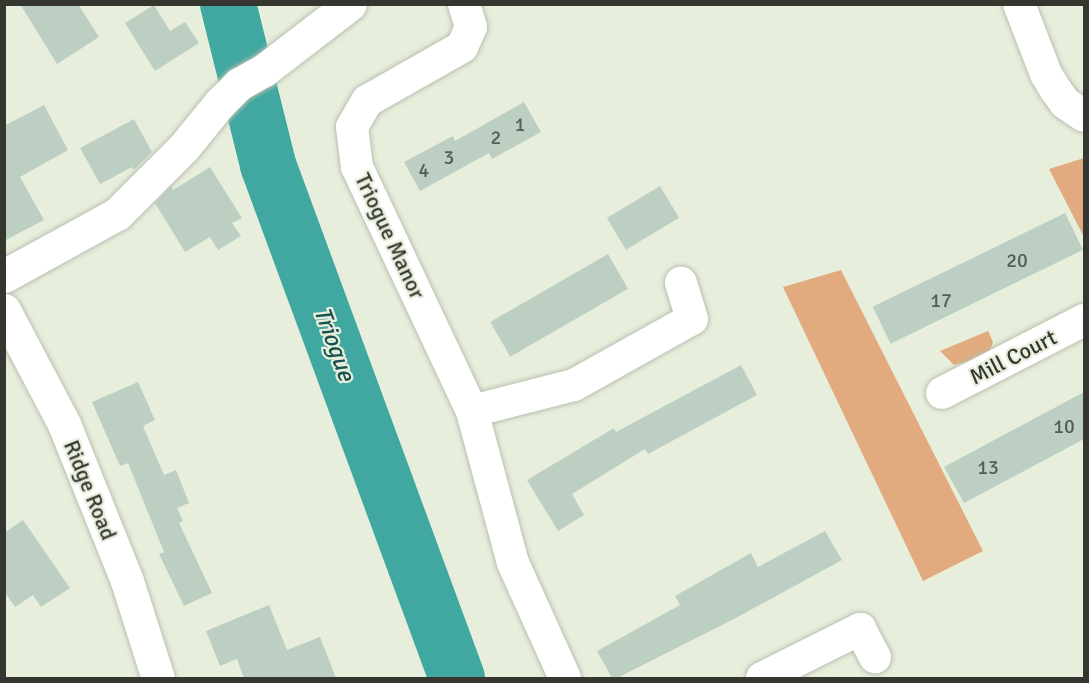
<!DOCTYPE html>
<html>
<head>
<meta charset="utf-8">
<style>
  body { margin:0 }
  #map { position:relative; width:1089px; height:683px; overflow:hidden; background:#e7eedc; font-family:Signika,sans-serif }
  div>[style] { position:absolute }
  .green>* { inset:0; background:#e1ab7f }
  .river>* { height:56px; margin:-28px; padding:0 28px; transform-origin:28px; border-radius:28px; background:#40a8a1 }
  .building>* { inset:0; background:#bdcfc3; transform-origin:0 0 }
  .roads { filter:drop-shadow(0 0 2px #b9c0af) drop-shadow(0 0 2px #b9c0af) }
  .minor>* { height:32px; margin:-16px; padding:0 16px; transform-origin:16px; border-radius:16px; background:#fff }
  .tertiary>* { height:33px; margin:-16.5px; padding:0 16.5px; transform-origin:16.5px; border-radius:16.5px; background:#fff }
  span { translate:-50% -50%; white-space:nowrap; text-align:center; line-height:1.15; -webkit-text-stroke:4.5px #e7eedc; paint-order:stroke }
  .number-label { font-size:20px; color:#565c54 }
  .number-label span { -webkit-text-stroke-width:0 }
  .street-label { font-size:22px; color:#34362f }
  .water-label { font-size:24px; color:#17524f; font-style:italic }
  .frame { position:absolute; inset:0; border:6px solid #34362f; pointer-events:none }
</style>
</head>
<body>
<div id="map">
  <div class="green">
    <div style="clip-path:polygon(1084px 158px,1084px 237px,1049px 169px)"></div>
    <div style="clip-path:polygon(841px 270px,983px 551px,923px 581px,783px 287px)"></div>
    <div style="clip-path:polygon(988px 331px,993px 342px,990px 351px,974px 360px,954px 365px,940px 351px)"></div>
  </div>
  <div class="river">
    <div style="left:228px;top:4px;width:166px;rotate:76deg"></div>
    <div style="left:268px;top:165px;width:547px;rotate:69.78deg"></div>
  </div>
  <div class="building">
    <div style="clip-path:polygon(20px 4px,78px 4px,99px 37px,57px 64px)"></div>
    <div style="clip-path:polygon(154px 5px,170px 31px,185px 22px,199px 43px,155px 71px,125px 23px)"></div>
    <div style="clip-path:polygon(524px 102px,541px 132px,492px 159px,489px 153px,420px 191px,404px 162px,453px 136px,455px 141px)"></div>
    <div style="clip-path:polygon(44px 105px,68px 150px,20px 177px,44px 220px,4px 241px,4px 126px)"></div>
    <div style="clip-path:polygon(134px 119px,152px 152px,134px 170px,132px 167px,100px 184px,80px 148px)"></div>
    <div style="clip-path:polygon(210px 167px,242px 218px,232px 223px,241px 236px,218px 250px,210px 237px,185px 252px,155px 203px,171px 186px,173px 190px)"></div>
    <div style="left:660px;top:186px;width:37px;height:62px;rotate:59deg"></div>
    <div style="left:1065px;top:213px;width:41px;height:214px;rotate:64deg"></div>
    <div style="left:608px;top:254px;width:40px;height:136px;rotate:60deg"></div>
    <div style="clip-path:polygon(741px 365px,757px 395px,648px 454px,645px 449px,572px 494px,584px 515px,558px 531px,527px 480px,614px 428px,616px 432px)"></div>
    <div style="clip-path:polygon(138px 382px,155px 420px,143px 426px,164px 475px,176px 470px,189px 503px,177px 508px,183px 521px,179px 523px,212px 593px,184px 606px,159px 554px,164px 552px,128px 463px,120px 466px,92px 402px)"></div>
    <div style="clip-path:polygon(1084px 392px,1084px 439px,964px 503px,944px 467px)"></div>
    <div style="clip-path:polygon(23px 520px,70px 588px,41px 607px,33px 595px,15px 607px,4px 591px,4px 533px)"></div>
    <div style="clip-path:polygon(825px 531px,842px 560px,734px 619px,617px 678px,612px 678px,597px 651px,680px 605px,675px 596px,751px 553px,758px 567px)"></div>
    <div style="clip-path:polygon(269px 605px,287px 650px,320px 637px,336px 678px,244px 678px,237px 659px,220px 666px,206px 631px)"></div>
  </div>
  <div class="roads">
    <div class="minor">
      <div style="left:464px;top:4px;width:24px;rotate:73deg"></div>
      <div style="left:471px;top:27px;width:22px;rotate:114deg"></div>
      <div style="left:462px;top:47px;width:109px;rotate:150.4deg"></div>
      <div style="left:367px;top:101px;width:30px;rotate:120deg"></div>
      <div style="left:352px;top:127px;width:40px;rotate:82.9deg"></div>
      <div style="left:357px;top:167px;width:270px;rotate:64.8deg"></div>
      <div style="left:472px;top:411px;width:157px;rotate:74.9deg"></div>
      <div style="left:513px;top:563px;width:126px;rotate:65.7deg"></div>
      <div style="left:1019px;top:4px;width:75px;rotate:68.9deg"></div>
      <div style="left:1046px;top:74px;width:17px;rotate:59deg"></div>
      <div style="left:1055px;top:89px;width:17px;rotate:54deg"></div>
      <div style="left:1065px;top:103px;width:23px;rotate:34deg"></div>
      <div style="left:942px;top:393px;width:160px;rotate:-27.2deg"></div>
      <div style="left:472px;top:411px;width:105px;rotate:-14.3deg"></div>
      <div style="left:574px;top:385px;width:135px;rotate:-29.2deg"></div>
      <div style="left:692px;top:319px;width:38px;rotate:-107deg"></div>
      <div style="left:762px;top:678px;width:110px;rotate:-26.6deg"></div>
      <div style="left:860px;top:629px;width:32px;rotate:62deg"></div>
    </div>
    <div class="tertiary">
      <div style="left:4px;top:276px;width:129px;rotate:-28.8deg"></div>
      <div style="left:117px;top:214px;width:95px;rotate:-45deg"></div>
      <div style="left:184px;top:147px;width:55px;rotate:-50.9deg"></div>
      <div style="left:219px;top:104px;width:28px;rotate:-45deg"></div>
      <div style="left:239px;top:84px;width:29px;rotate:-29deg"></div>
      <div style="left:264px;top:70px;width:108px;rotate:-37.5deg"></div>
      <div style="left:4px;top:310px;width:129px;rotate:62.2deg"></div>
      <div style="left:64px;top:424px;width:169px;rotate:68.1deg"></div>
      <div style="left:127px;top:581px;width:102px;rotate:72.3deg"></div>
    </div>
  </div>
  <div class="number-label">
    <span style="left:520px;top:124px">1</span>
    <span style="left:496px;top:137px">2</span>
    <span style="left:449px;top:157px">3</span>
    <span style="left:424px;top:170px">4</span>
    <span style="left:1017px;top:260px">20</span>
    <span style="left:941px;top:300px">17</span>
    <span style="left:1064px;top:426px">10</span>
    <span style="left:988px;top:467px">13</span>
  </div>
  <div class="street-label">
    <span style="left:390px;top:236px;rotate:65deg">Triogue Manor</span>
    <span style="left:1013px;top:357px;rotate:-27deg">Mill Court</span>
    <span style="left:90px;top:490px;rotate:68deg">Ridge Road</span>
  </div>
  <div class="water-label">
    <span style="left:334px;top:344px;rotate:70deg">Triogue</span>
  </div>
  <div class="frame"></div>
</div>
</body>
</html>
